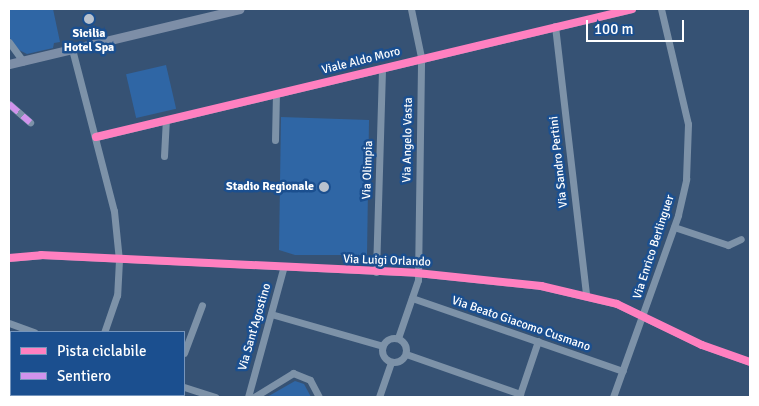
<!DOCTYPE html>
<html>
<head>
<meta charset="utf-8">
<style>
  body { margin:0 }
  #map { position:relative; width:759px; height:406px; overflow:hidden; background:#365274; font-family:Signika,sans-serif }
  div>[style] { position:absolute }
  .green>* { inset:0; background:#2f66a5; transform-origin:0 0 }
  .minor>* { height:7px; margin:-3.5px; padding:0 3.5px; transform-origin:3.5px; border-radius:3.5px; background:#7d92a8 }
  .minor>.ring { margin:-3.5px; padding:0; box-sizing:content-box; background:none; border:7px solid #7d92a8; border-radius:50% }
  .major>* { height:9px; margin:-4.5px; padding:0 4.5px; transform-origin:4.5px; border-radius:4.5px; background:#7d8ea7 }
  .quiet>* { height:6px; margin-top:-3px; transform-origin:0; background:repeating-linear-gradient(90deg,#d193ec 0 12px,transparent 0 18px) }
  .cycleway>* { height:8px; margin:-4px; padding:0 4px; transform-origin:4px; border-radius:4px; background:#ff80c0 }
  .dots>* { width:14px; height:14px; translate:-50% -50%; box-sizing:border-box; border:2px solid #1b4f8f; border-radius:50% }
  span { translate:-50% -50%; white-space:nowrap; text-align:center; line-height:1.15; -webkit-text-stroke:5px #1b4f8f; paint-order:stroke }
  .poi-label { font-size:12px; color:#fff; font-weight:700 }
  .right { translate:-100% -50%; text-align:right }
  .street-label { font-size:12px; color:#fff }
  .frame { position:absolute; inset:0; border:10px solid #fff; pointer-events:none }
  .legend { position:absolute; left:10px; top:331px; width:175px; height:65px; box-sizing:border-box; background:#1b4f8f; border:1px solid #7695bc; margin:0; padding:6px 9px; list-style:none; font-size:15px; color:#fff }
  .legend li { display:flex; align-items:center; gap:10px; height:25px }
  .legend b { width:25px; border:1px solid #7695bc }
  .scale { position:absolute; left:586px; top:20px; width:98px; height:22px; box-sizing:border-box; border:2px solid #fff; border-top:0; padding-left:6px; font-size:15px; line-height:18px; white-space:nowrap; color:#fff; -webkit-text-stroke:4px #1b4f8f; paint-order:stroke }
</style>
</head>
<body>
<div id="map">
  <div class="green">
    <div style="clip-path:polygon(9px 9px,53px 9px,60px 42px,54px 43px,53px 48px,27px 54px,19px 50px,9px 37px)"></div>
    <div style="left:166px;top:65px;width:45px;height:41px;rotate:77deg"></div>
    <div style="clip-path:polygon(281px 117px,369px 120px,367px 255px,295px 255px,279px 250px)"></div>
    <div style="clip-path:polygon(295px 381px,304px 384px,311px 397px,267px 397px)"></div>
  </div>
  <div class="minor">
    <div style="left:555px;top:26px;width:271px;rotate:83.4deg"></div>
    <div style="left:9px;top:42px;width:24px;rotate:54deg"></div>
    <div style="left:72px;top:49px;width:167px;rotate:75.5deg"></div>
    <div style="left:114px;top:211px;width:49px;rotate:84.2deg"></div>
    <div style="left:119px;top:260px;width:35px;rotate:93deg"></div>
    <div style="left:117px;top:295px;width:39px;rotate:109deg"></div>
    <div style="left:9px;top:104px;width:28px;rotate:41deg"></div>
    <div style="left:96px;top:137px;width:551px;rotate:-13.43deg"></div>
    <div style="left:275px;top:140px;width:46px;rotate:-88.8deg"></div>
    <div style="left:164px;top:156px;width:36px;rotate:-87deg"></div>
    <div style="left:674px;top:227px;width:57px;rotate:18.4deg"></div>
    <div style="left:728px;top:245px;width:14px;rotate:-25deg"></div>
    <div style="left:9px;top:258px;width:32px;rotate:-5deg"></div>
    <div style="left:41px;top:255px;width:376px;rotate:2.7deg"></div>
    <div style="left:417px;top:273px;width:125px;rotate:6deg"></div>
    <div style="left:541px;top:286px;width:78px;rotate:13.3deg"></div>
    <div style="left:617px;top:304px;width:94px;rotate:25.8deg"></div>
    <div style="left:702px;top:345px;width:51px;rotate:19.5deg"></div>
    <div style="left:376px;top:272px;width:204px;rotate:-88.3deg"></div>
    <div style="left:412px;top:298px;width:223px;rotate:19.1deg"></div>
    <div style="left:271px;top:314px;width:116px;rotate:15.9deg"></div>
    <div style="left:9px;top:323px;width:27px;rotate:20deg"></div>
    <div class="ring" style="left:382px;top:338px;width:17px;height:17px"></div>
    <div style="left:398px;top:338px;width:61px;rotate:-71deg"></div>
    <div style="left:418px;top:280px;width:223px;rotate:-89.2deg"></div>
    <div style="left:421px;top:57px;width:49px;rotate:-101.8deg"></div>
    <div style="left:184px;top:353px;width:51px;rotate:-69.4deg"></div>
    <div style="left:406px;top:354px;width:121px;rotate:19.3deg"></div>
    <div style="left:184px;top:387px;width:33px;rotate:18deg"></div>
    <div style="left:80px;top:397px;width:2px;rotate:-63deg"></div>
    <div style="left:167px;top:397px;width:2px;rotate:-63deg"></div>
    <div style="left:248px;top:397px;width:133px;rotate:-74.7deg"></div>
    <div style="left:254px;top:397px;width:46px;rotate:-31.6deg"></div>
    <div style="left:293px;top:373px;width:18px;rotate:22deg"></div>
    <div style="left:310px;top:380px;width:19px;rotate:62deg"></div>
    <div style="left:379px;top:397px;width:37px;rotate:-71deg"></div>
    <div style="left:519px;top:397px;width:59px;rotate:-71.3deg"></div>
    <div style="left:613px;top:397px;width:193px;rotate:-70.3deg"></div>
    <div style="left:678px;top:215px;width:37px;rotate:-77deg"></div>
    <div style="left:686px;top:179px;width:55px;rotate:-87.9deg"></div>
    <div style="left:688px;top:124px;width:118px;rotate:-103.2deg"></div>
  </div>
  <div class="major">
    <div style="left:9px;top:64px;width:237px;rotate:-13.4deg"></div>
  </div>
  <div class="quiet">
    <div style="left:9px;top:104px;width:28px;rotate:41deg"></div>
  </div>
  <div class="cycleway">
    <div style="left:96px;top:137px;width:551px;rotate:-13.43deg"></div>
    <div style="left:9px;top:258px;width:32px;rotate:-5deg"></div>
    <div style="left:41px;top:255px;width:376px;rotate:2.7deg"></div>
    <div style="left:417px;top:273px;width:125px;rotate:6deg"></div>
    <div style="left:541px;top:286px;width:78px;rotate:13.3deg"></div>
    <div style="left:617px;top:304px;width:94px;rotate:25.8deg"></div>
    <div style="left:702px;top:345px;width:51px;rotate:19.5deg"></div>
  </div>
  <div class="dots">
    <div style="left:89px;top:19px;background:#b9c2ce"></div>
    <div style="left:324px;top:187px;background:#b9c2ce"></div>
  </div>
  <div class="poi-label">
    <span style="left:89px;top:41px">Sicilia<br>Hotel Spa</span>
    <span class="right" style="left:314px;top:187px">Stadio Regionale</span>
  </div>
  <div class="street-label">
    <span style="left:361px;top:61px;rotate:-14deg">Viale Aldo Moro</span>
    <span style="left:408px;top:140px;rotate:-89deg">Via Angelo Vasta</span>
    <span style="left:559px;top:162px;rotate:-96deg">Via Sandro Pertini</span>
    <span style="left:368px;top:170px;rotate:-88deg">Via Olimpia</span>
    <span style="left:654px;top:247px;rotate:-72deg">Via Enrico Berlinguer</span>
    <span style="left:387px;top:261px;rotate:2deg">Via Luigi Orlando</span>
    <span style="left:521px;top:324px;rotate:19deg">Via Beato Giacomo Cusmano</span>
    <span style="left:255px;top:327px;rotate:-74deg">Via Sant'Agostino</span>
  </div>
  <div class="frame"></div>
  <ul class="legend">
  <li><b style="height:6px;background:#ff80c0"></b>Pista ciclabile</li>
  <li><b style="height:6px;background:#d193ec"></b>Sentiero</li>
  </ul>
  <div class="scale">100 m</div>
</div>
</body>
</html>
